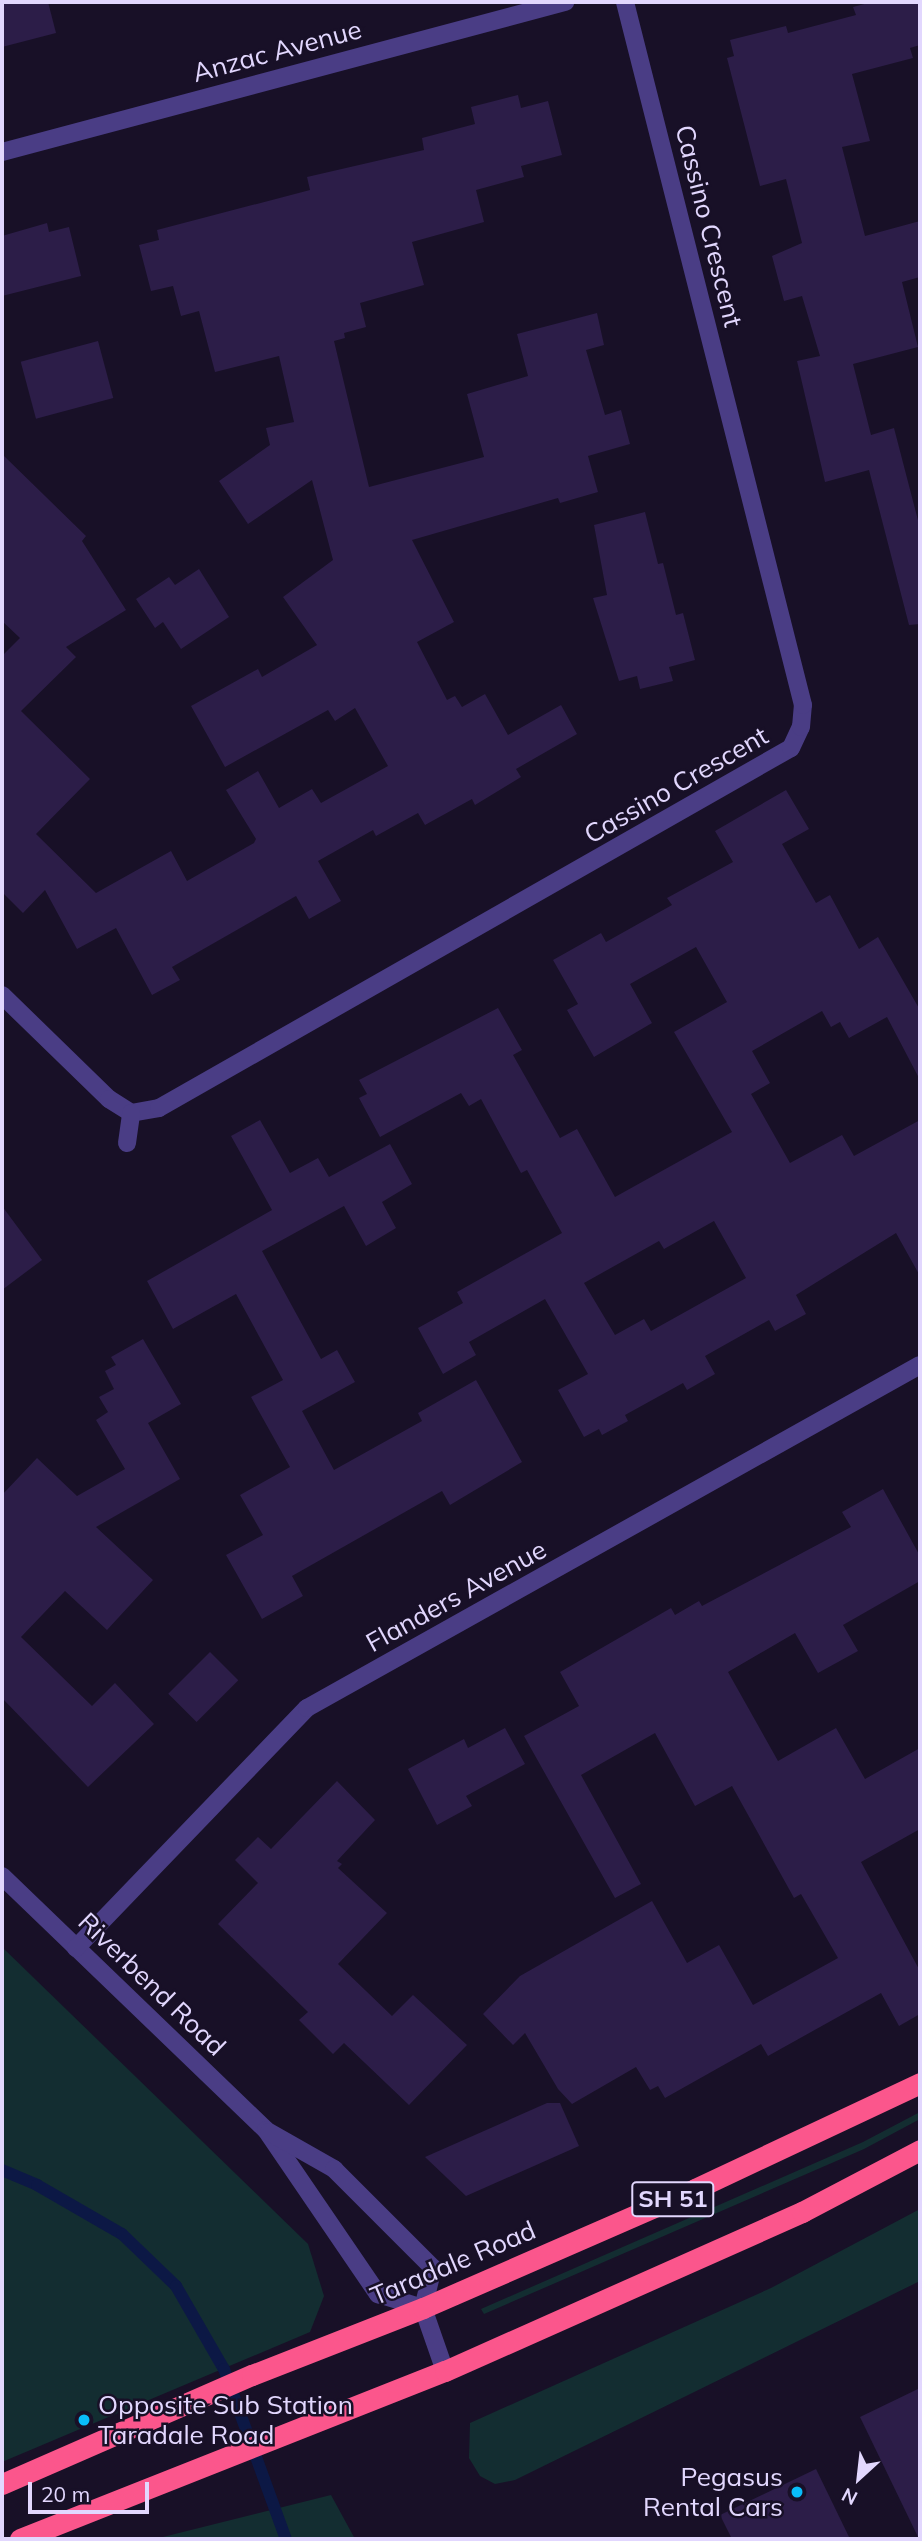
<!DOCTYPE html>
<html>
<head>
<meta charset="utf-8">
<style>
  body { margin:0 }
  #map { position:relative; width:922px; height:2541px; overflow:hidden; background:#181027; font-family:Mulish,sans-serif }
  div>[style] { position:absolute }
  .green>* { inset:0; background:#132d31 }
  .stream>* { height:12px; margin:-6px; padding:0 6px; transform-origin:6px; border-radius:6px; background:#0c1845 }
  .building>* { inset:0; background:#2c1d48; transform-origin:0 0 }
  .minor>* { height:18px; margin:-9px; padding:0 9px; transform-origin:9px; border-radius:9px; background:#4a3d85 }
  .highway>* { height:21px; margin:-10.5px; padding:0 10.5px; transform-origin:10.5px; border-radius:10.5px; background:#fb568c }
  .dots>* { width:19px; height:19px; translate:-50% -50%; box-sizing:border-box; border:4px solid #181027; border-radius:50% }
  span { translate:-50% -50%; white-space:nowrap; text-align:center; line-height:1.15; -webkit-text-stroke:5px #181027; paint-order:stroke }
  .shield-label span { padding:2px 5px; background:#181027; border:2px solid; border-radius:5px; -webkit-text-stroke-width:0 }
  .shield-label { font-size:24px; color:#e2d7fe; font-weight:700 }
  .street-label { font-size:26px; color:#e2d7fe }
  .poi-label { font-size:26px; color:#e2d7fe }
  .left { translate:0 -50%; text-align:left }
  .right { translate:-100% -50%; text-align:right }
  .frame { position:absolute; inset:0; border:4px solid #e2d7fe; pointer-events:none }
  .north { position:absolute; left:824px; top:2443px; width:70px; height:70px; -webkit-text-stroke:5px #181027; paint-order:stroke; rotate:207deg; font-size:19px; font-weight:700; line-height:28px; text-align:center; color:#e2d7fe }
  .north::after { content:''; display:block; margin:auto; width:24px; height:32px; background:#e2d7fe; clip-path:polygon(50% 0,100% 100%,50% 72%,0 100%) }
  .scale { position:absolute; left:28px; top:2482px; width:121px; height:32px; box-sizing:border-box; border:4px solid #e2d7fe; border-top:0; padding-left:9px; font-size:21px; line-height:24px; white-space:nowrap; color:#e2d7fe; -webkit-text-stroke:5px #181027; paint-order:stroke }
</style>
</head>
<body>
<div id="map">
  <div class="green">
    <div style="clip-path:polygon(2px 1947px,308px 2244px,324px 2296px,310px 2332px,2px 2462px)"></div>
    <div style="clip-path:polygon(920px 2112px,920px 2119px,864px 2149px,484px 2314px,481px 2309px,863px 2142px)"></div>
    <div style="clip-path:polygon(920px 2209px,920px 2281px,515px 2480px,495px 2484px,480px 2476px,469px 2458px,470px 2423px,771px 2288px)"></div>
    <div style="clip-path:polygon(331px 2495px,355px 2539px,155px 2539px)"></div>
  </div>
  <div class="stream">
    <div style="left:2px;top:2170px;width:38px;rotate:23deg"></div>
    <div style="left:37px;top:2185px;width:98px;rotate:30deg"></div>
    <div style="left:122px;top:2234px;width:75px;rotate:43.9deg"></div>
    <div style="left:176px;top:2286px;width:96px;rotate:60deg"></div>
    <div style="left:224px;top:2369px;width:181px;rotate:70deg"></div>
  </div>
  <div class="building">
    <div style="clip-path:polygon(2px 2px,48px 2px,56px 33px,2px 47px)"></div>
    <div style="clip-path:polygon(872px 2px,920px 2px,920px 45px,910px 48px,913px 58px,852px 74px,870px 141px,842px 147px,865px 236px,920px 221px,920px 277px,902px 282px,918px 347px,853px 364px,871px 435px,894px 428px,920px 528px,920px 624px,909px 625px,869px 470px,825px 482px,797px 361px,820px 356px,802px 296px,784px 301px,772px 256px,802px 243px,786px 179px,760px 186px,727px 58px,734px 56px,730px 40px,786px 26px,788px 33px,856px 15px,853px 7px)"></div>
    <div style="clip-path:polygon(518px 95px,521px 108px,548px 101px,562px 155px,521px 166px,524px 177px,476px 190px,484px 222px,412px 242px,424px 285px,360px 303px,366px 327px,344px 333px,345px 338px,334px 341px,369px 487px,484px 457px,467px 394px,528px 376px,517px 334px,597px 313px,604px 345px,586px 350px,605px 415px,621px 410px,630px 444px,588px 456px,598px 492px,560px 503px,558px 498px,412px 540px,454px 622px,417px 642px,447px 700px,455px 696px,462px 707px,485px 694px,508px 735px,561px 705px,577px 734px,516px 769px,521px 777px,475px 805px,472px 799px,425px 825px,418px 813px,376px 836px,373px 830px,318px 861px,341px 901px,309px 919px,296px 896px,172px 967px,180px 980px,152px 995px,116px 928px,77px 949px,45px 890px,23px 913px,2px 892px,2px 656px,20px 638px,2px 621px,2px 454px,86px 536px,82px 541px,126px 610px,66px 647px,76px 657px,21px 711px,90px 779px,36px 834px,96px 893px,171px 851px,187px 881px,254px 843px,256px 839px,226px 790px,258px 771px,279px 808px,312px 789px,321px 803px,388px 766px,355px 708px,335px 721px,328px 710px,225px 767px,191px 706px,258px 669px,262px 677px,317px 645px,283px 597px,333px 560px,312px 480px,248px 524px,219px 481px,270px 445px,266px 428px,294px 422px,279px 356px,215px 372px,199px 311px,181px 316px,173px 286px,151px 291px,139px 245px,159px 240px,157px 230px,310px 190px,307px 177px,424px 150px,422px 138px,475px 124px,471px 107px)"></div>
    <div style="clip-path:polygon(47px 223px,49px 232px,69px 227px,81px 276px,2px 296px,2px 236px)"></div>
    <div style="left:98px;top:341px;width:59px;height:80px;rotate:75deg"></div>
    <div style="clip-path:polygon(645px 512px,658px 564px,663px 563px,676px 615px,683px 613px,695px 660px,669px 667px,673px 681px,640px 689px,637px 676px,619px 681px,593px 598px,607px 595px,594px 525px)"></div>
    <div style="clip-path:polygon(199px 569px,229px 617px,181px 649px,163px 622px,155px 628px,136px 599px,169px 577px,175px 585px)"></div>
    <div style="clip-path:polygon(evenodd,786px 790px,809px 829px,782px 844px,816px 903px,830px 895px,859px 949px,878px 937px,920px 1010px,920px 1080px,887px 1017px,849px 1038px,840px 1022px,831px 1027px,822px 1011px,752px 1051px,770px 1083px,751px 1094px,790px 1163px,842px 1135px,854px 1156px,920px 1120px,920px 1276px,896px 1233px,796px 1295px,806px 1314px,775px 1331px,769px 1320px,705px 1356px,715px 1374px,687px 1390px,683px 1383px,625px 1415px,628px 1421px,602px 1435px,599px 1429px,584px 1437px,558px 1390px,588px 1374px,545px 1299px,469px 1342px,476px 1355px,443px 1374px,418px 1328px,463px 1303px,457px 1292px,562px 1233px,527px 1170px,521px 1173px,481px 1099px,469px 1106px,461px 1093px,380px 1137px,359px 1098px,367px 1094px,359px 1080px,498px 1008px,522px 1050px,513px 1055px,560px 1138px,577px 1129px,615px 1197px,732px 1132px,674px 1032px,727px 1002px,696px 947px,630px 984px,652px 1023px,594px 1057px,567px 1010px,578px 1004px,553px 960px,601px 933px,606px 942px,672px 905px,667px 898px,733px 862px,715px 831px,786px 790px,714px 1221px,746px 1278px,651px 1331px,644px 1319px,615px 1335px,584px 1283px,659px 1241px,664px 1249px,714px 1221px)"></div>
    <div style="clip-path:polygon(260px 1120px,290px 1173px,318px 1158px,329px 1177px,390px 1144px,412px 1184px,382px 1202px,396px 1228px,366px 1246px,344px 1206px,262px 1251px,321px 1359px,337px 1350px,355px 1382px,302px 1411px,334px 1470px,422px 1421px,418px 1413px,476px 1380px,522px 1462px,450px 1505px,442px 1491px,292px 1576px,303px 1596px,262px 1619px,226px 1555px,263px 1535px,240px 1495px,290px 1467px,251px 1397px,283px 1380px,236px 1294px,173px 1329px,147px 1281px,272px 1210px,231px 1136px)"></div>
    <div style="clip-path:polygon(2px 1206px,42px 1260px,2px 1290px)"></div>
    <div style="clip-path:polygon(143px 1339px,181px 1404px,148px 1423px,180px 1479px,96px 1527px,153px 1580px,107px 1630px,65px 1591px,21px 1637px,92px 1706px,115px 1683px,154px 1724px,88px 1787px,2px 1698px,2px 1495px,37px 1458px,77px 1496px,125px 1469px,96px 1420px,108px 1412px,99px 1397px,114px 1389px,105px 1371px,116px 1365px,111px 1357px)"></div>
    <div style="clip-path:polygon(883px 1489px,920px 1556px,920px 1581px,843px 1625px,858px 1651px,818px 1673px,795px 1633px,728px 1672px,778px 1761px,836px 1728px,865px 1779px,920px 1748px,920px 1829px,861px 1862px,920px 1971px,920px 2014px,899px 2026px,881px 1993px,768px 2056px,761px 2044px,665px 2098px,658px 2086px,650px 2090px,636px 2067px,572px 2104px,558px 2089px,525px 2033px,513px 2045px,483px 2014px,520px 1976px,652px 1901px,687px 1963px,719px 1945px,753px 2005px,838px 1958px,801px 1894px,794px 1898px,732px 1786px,695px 1806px,655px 1733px,581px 1775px,641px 1884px,615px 1898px,524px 1736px,579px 1706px,560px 1672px,671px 1608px,675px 1615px,699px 1601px,702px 1606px,851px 1527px,842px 1512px)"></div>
    <div style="left:210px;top:1652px;width:40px;height:59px;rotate:45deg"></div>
    <div style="clip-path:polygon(505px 1728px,525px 1764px,466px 1796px,472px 1806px,437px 1825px,408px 1769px,464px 1739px,468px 1748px)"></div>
    <div style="clip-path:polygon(337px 1781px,375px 1820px,337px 1861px,342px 1864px,338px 1868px,387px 1913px,338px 1964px,392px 2016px,413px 1995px,467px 2045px,409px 2105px,344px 2043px,333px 2054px,299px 2020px,308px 2012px,218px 1924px,258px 1883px,235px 1860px,258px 1837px,271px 1849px)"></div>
    <div style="clip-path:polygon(547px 2103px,560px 2103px,579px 2146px,466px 2196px,425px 2157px)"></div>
    <div style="clip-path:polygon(920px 2388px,920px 2539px,919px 2539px,860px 2417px)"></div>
    <div style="clip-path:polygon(816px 2469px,850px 2539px,732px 2539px,720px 2515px)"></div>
  </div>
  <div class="minor">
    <div style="left:2px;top:152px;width:583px;rotate:-14.92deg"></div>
    <div style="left:2px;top:995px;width:149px;rotate:44.2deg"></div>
    <div style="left:109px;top:1099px;width:26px;rotate:32deg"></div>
    <div style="left:131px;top:1113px;width:28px;rotate:-10deg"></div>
    <div style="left:159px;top:1108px;width:727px;rotate:-29.67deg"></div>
    <div style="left:791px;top:748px;width:23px;rotate:-65deg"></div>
    <div style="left:801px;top:727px;width:22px;rotate:-85deg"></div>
    <div style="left:803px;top:705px;width:725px;rotate:-104.21deg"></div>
    <div style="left:127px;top:1143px;width:30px;rotate:-82deg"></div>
    <div style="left:2px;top:1876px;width:366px;rotate:43.9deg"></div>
    <div style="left:266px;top:2130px;width:199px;rotate:55.7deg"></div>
    <div style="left:378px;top:2294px;width:47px;rotate:17.3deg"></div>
    <div style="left:76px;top:1948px;width:333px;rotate:-46.1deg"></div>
    <div style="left:307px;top:1708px;width:702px;rotate:-29.23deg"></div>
    <div style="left:269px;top:2132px;width:75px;rotate:29.6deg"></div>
    <div style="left:334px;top:2169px;width:140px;rotate:45deg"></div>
    <div style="left:433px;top:2268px;width:41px;rotate:104deg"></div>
    <div style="left:423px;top:2308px;width:67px;rotate:70.8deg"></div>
  </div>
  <div class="highway">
    <div style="left:2px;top:2484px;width:273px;rotate:-23.6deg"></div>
    <div style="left:252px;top:2375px;width:184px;rotate:-21.4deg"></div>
    <div style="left:423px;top:2308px;width:297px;rotate:-23.6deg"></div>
    <div style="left:695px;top:2189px;width:249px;rotate:-25.2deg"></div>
    <div style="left:20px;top:2539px;width:457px;rotate:-21.6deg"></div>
    <div style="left:445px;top:2371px;width:391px;rotate:-24deg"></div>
    <div style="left:802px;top:2212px;width:133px;rotate:-27.7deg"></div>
  </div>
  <div class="dots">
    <div style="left:84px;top:2420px;background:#09bcf9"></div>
    <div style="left:797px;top:2492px;background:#09bcf9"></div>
  </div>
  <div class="shield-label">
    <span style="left:673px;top:2199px">SH 51</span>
  </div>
  <div class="street-label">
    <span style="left:277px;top:51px;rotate:-15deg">Anzac Avenue</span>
    <span style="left:709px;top:226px;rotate:76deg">Cassino Crescent</span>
    <span style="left:676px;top:785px;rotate:-30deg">Cassino Crescent</span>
    <span style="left:456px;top:1596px;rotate:-29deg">Flanders Avenue</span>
    <span style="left:152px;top:1984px;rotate:44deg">Riverbend Road</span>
    <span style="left:453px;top:2263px;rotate:-23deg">Taradale Road</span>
  </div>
  <div class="poi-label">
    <span class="left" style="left:98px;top:2420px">Opposite Sub Station<br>Taradale Road</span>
    <span class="right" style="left:783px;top:2492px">Pegasus<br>Rental Cars</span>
  </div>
  <div class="frame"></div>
  <div class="north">N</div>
  <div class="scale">20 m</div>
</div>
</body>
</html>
